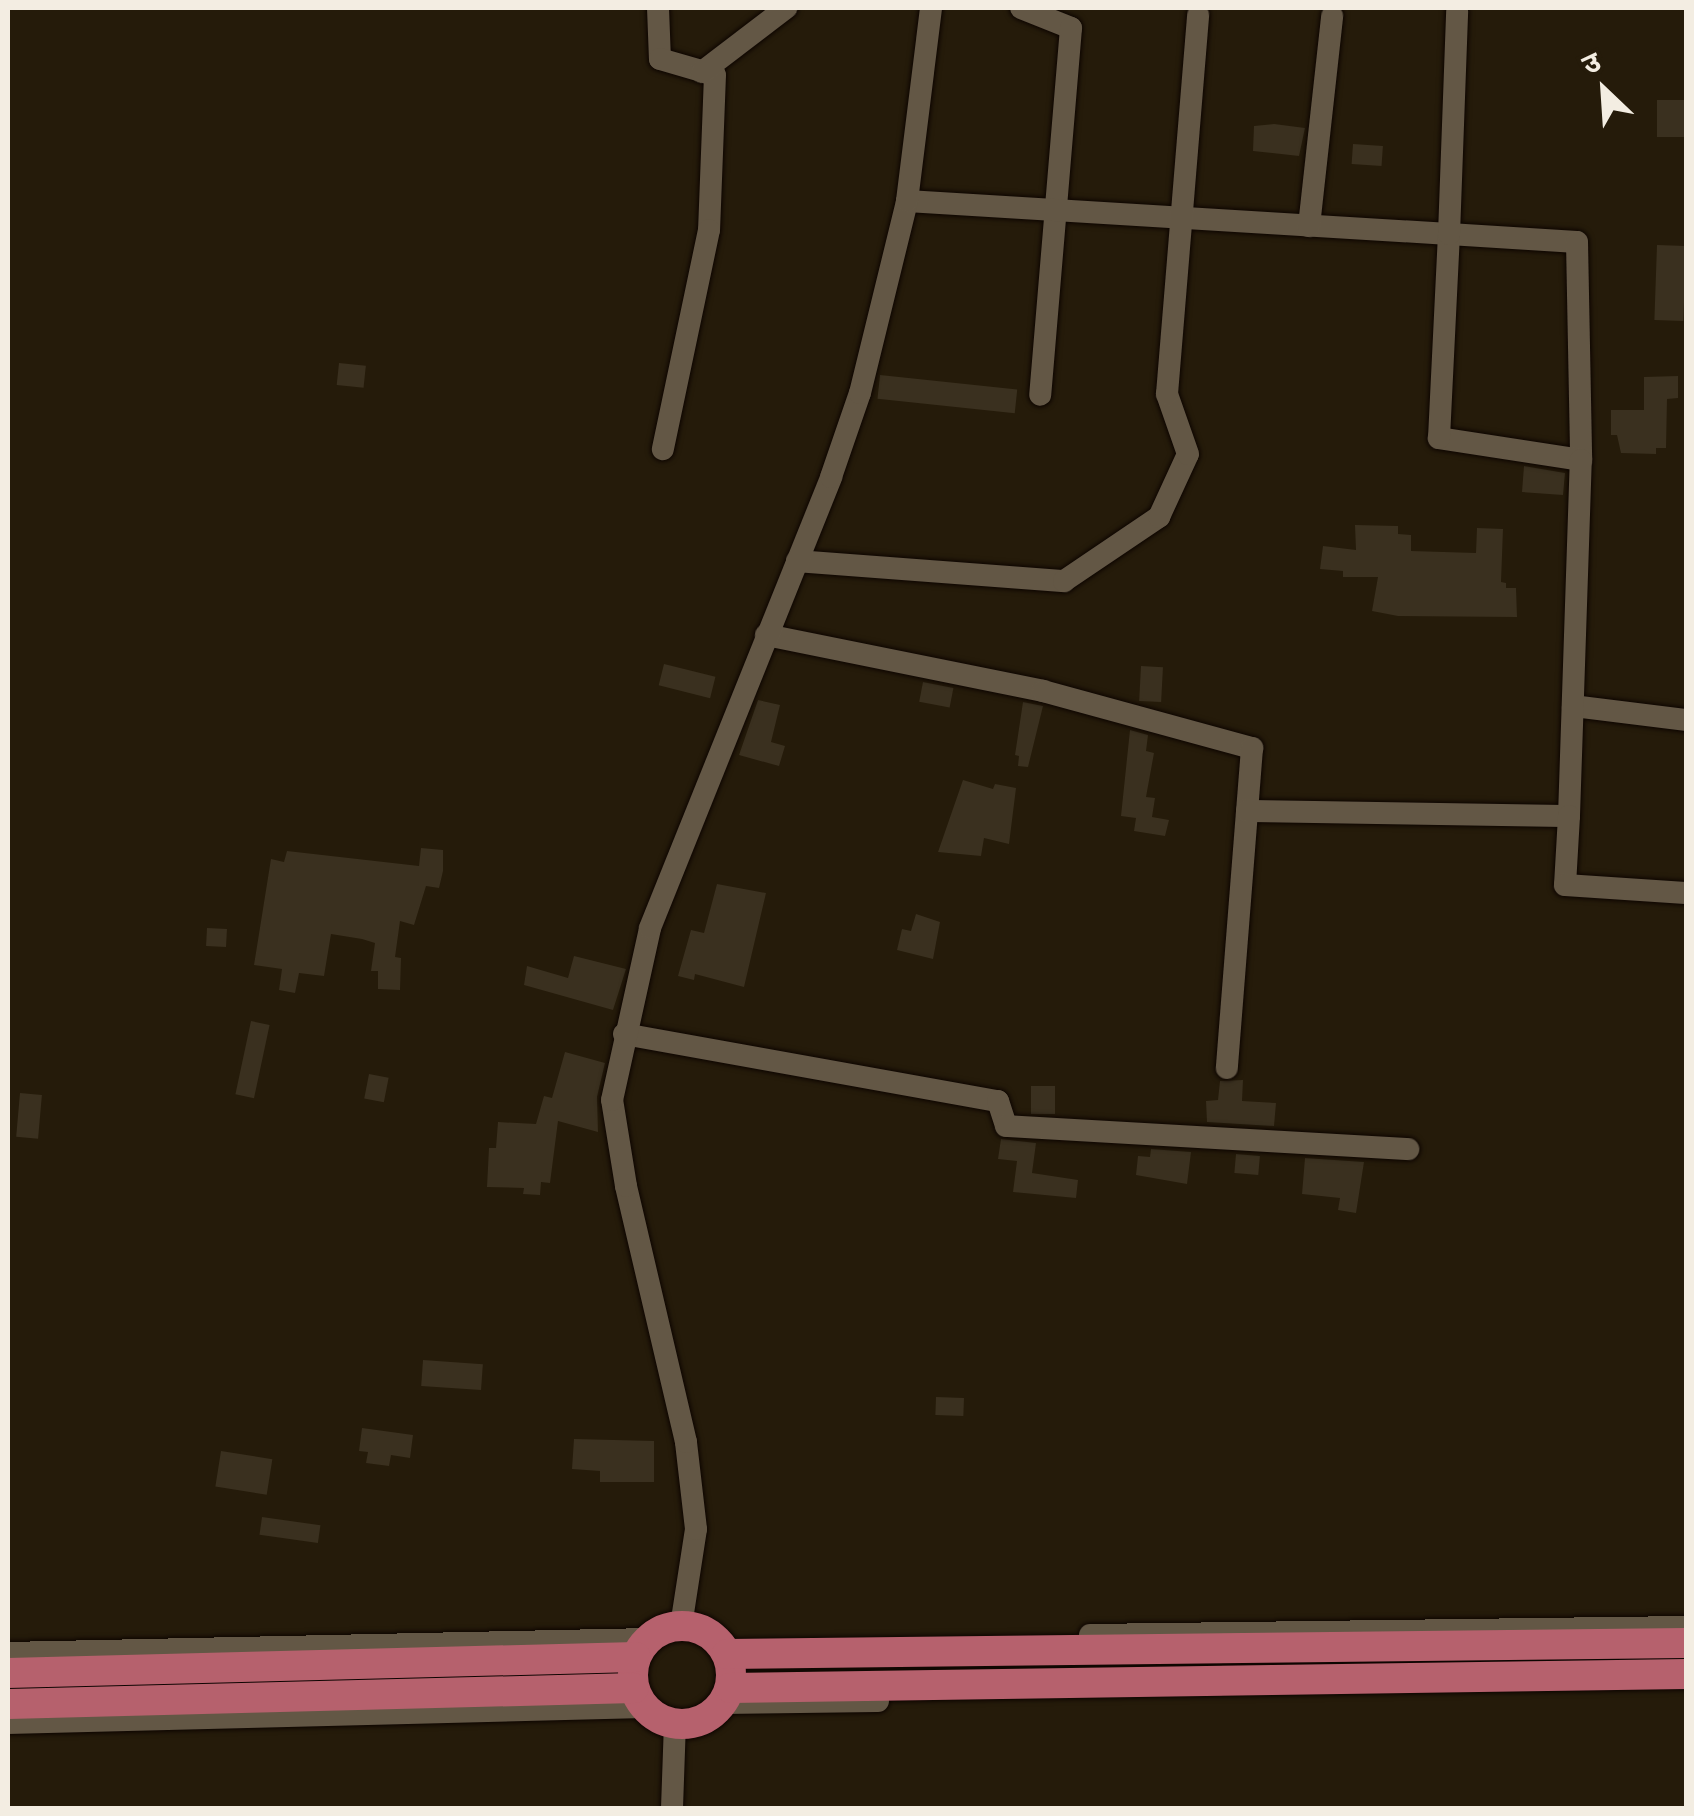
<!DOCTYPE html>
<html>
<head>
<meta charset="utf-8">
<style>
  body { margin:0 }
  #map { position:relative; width:1694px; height:1816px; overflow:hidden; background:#251b0a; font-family:Montserrat,"Noto Sans Devanagari",sans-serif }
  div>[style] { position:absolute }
  .building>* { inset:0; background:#3a301f; transform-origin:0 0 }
  .roads { filter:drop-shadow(0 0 2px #0d0500) drop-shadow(0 0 2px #0d0500) }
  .minor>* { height:22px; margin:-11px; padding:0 11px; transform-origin:11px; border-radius:11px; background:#635745 }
  .major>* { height:30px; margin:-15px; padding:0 15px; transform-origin:15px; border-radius:15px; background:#b6616d }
  .major>.ring { margin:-15px; padding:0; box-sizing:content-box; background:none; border:30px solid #b6616d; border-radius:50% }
  span { translate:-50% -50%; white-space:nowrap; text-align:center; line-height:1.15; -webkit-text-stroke:10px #251b0a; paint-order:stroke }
  .frame { position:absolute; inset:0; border:10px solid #f3ede2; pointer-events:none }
  .north { position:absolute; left:1554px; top:40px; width:100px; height:100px; -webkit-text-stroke:8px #251b0a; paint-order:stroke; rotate:335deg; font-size:28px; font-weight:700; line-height:40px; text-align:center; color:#f3ede2 }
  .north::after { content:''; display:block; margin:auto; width:35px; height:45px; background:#f3ede2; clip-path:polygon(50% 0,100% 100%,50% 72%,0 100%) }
</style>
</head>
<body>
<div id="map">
  <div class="building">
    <div style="left:1686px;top:100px;width:37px;height:29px;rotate:90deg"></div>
    <div style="clip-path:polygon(1274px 124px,1305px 128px,1299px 156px,1253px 151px,1254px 126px)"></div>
    <div style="left:1353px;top:144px;width:30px;height:20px;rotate:4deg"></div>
    <div style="left:1657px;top:245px;width:29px;height:75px;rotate:2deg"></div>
    <div style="left:339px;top:363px;width:27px;height:22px;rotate:6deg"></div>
    <div style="left:880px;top:375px;width:138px;height:24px;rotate:6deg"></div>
    <div style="clip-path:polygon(1678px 376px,1678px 398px,1667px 399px,1666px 448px,1656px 448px,1656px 454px,1621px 453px,1617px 435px,1611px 435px,1611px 410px,1644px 410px,1644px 377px)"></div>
    <div style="clip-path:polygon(1524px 466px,1565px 473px,1563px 495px,1522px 492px)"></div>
    <div style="clip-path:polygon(1355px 525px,1398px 526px,1398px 534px,1411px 535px,1411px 551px,1476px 553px,1477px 528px,1503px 529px,1501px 582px,1506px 583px,1506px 588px,1516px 588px,1517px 617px,1398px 616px,1372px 611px,1378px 577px,1343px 577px,1343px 571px,1320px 569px,1323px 546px,1356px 550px)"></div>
    <div style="left:664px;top:664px;width:53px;height:22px;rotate:14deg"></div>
    <div style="left:1141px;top:666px;width:22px;height:35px;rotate:3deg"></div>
    <div style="left:923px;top:682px;width:31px;height:20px;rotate:11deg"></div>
    <div style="clip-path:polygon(758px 700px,780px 705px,771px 742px,785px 746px,779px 766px,739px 755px)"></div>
    <div style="clip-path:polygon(1023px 702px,1043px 706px,1028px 767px,1018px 766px,1019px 756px,1015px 755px)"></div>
    <div style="clip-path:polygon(1130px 730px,1148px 735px,1146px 751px,1154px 753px,1146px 797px,1155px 798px,1152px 817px,1169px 820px,1165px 836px,1134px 831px,1136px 818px,1121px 816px)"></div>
    <div style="clip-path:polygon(963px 780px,993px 789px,995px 784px,1016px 788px,1009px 844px,984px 838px,981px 856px,938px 852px)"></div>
    <div style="clip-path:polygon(421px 848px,443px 850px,443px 871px,439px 888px,426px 886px,414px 925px,400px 921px,395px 957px,401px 958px,400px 990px,378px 989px,378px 971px,371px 971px,375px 943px,362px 939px,331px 934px,324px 976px,299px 973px,295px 993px,279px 990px,282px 969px,254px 965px,271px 859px,284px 862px,287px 851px,419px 866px)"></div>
    <div style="clip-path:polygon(717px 884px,766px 893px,744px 987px,695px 974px,694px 980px,678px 976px,691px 930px,704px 933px)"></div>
    <div style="clip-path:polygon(916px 914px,940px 922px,933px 959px,897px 950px,902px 929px,911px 931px)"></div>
    <div style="left:207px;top:928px;width:20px;height:18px;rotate:3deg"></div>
    <div style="clip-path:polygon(574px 956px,626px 969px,613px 1010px,524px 985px,527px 966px,568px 978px)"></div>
    <div style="left:251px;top:1021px;width:19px;height:75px;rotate:12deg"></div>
    <div style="clip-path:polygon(565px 1052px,605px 1063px,597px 1097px,598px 1132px,558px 1121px,550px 1183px,541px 1182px,540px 1195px,523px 1194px,524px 1188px,487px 1187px,489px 1148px,496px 1148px,498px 1122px,536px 1124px,544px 1096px,552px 1098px)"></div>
    <div style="left:369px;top:1074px;width:20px;height:25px;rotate:11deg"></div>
    <div style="clip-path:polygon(1243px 1080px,1242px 1101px,1276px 1103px,1274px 1126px,1207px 1122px,1206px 1101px,1218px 1100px,1220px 1081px)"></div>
    <div style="left:1055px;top:1086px;width:28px;height:24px;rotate:90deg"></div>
    <div style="left:20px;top:1093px;width:22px;height:44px;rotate:5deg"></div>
    <div style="clip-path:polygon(1001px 1139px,1036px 1143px,1032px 1173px,1078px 1180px,1076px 1198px,1013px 1192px,1017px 1161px,998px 1159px)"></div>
    <div style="clip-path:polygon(1151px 1149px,1191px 1152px,1187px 1184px,1136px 1175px,1138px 1156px,1150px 1157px)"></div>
    <div style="left:1236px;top:1154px;width:24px;height:19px;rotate:5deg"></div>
    <div style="clip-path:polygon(1305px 1158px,1364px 1162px,1356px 1213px,1338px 1210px,1340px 1198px,1302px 1194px)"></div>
    <div style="left:423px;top:1360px;width:60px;height:26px;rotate:4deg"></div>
    <div style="left:936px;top:1397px;width:28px;height:18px;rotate:2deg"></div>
    <div style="clip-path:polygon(362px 1428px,413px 1435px,410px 1458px,391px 1455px,389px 1466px,366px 1463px,368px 1452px,359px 1451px)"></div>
    <div style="clip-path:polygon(574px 1439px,654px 1441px,654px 1482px,600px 1482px,600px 1471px,572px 1469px)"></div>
    <div style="left:221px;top:1451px;width:52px;height:36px;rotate:9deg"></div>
    <div style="left:262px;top:1517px;width:59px;height:18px;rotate:8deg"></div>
  </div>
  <div class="roads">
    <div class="minor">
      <div style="left:658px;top:8px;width:51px;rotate:87.8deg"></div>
      <div style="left:660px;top:59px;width:57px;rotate:16.2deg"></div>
      <div style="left:715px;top:75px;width:155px;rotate:92.2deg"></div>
      <div style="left:709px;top:230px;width:224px;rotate:101.9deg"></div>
      <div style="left:1021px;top:8px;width:54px;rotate:21.8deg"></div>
      <div style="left:1071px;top:28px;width:368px;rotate:94.8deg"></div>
      <div style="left:702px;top:72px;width:106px;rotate:-37.3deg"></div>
      <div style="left:907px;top:201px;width:543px;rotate:3.48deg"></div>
      <div style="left:1449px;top:234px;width:128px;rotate:3.6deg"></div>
      <div style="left:1577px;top:242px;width:218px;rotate:88.9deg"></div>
      <div style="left:1581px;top:460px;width:144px;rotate:-171.2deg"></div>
      <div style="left:1439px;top:438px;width:204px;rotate:-87.2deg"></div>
      <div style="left:1449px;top:234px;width:223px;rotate:-87.9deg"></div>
      <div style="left:1309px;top:226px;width:211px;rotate:-83.7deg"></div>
      <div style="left:797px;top:561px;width:268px;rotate:4.3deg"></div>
      <div style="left:1064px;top:581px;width:115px;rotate:-34deg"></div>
      <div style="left:1159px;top:517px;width:69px;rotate:-65.3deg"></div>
      <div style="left:1188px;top:454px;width:64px;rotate:-109.3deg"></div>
      <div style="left:1167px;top:394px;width:380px;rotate:-85.3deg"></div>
      <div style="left:766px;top:635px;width:283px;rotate:11.4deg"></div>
      <div style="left:1043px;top:691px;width:217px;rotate:15.3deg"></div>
      <div style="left:1252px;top:748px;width:321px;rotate:94.5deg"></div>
      <div style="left:1573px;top:706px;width:114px;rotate:7.1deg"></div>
      <div style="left:1247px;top:811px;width:322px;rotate:0.9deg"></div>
      <div style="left:1569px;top:816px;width:356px;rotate:-88.1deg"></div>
      <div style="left:1569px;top:816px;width:69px;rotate:93.3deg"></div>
      <div style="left:1565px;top:885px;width:121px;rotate:3.8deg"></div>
      <div style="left:624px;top:1034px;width:380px;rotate:10.2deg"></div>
      <div style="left:998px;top:1101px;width:26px;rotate:72deg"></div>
      <div style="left:1006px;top:1126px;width:403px;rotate:3.3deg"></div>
      <div style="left:681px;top:1626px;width:98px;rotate:-81.2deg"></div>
      <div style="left:696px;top:1529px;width:88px;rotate:-96.6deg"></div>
      <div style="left:686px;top:1442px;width:263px;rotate:-103.2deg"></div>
      <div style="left:626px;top:1186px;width:87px;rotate:-99.2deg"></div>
      <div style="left:612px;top:1100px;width:176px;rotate:-77.5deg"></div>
      <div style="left:650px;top:928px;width:486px;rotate:-68.1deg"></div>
      <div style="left:831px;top:477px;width:89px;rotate:-71deg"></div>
      <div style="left:860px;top:393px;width:198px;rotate:-76.2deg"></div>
      <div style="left:907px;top:201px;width:194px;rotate:-82.9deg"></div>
      <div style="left:1090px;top:1635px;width:596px;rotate:-0.77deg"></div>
      <div style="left:8px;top:1653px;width:641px;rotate:-1.25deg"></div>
      <div style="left:723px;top:1703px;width:155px;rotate:-0.7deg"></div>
      <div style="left:8px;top:1723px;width:637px;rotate:-1.44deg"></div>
      <div style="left:672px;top:1808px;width:84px;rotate:-88deg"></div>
    </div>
    <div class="major">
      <div class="ring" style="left:633px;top:1626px;width:68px;height:68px"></div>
      <div style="left:727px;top:1654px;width:959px;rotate:-0.66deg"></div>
      <div style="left:8px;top:1673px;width:628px;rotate:-1.46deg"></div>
      <div style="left:730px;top:1688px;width:956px;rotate:-0.84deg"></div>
      <div style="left:8px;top:1704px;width:626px;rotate:-1.46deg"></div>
    </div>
  </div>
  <div class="frame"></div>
  <div class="north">उ</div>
</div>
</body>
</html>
